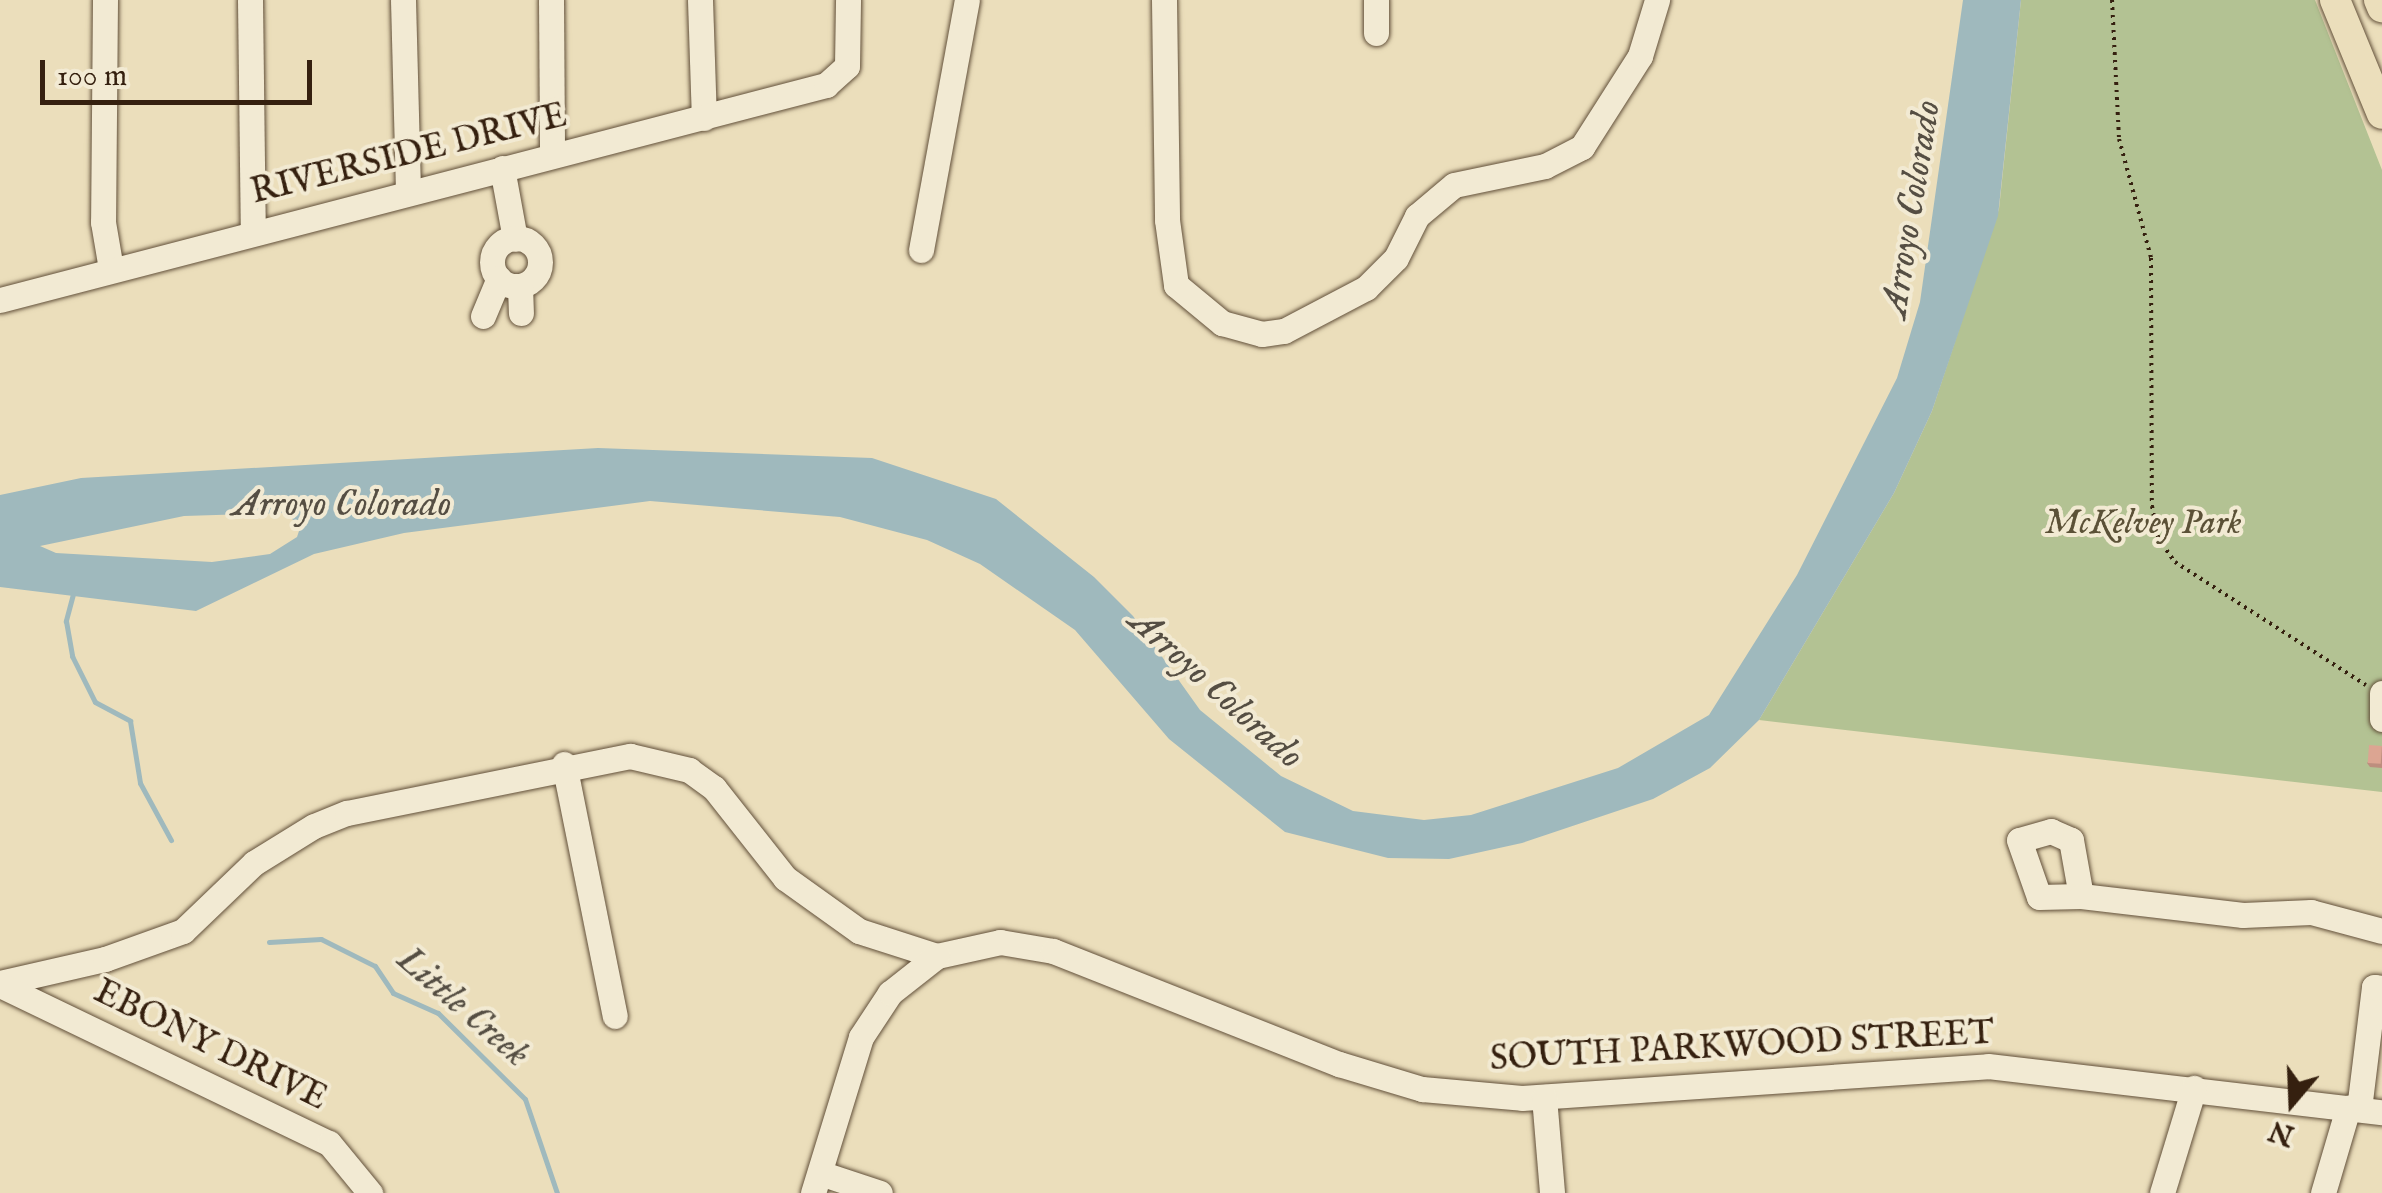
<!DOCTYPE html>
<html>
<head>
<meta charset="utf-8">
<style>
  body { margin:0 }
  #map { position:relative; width:2382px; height:1193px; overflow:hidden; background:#ebdebb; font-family:"IM FELL English",serif }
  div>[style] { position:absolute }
  .green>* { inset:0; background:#b3c293 }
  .water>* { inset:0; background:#9fb9bd }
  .stream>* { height:5px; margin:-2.5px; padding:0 2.5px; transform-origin:2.5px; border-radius:2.5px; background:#9fb9bd }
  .path>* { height:4px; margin-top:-2px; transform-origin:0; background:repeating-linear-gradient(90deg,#35200f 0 2.5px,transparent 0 7.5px) }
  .roads { filter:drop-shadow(0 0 2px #62503a) drop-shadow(0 0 2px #62503a) }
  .minor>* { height:25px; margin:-12.5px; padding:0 12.5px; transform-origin:12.5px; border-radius:12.5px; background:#f2ead3 }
  .minor>.ring { margin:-12.5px; padding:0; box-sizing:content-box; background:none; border:25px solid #f2ead3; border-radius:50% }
  .major>* { height:30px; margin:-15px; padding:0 15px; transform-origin:15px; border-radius:15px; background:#ebdebb }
  .wall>* { inset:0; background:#bd8e7e }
  .building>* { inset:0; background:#dca592; transform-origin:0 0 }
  span { translate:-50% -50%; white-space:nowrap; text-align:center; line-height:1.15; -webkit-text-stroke:8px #f2ead3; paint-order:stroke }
  .street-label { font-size:35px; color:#35200f }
  .park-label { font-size:35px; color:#5b5137; font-style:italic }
  .water-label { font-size:38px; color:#554e43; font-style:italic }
  .north { position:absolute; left:2242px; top:1053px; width:100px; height:100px; -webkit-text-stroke:8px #f2ead3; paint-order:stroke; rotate:199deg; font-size:28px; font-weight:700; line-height:40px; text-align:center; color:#35200f }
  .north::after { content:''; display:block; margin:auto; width:35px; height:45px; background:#35200f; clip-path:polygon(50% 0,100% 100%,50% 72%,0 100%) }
  .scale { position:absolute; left:40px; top:60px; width:272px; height:45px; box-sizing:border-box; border:5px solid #35200f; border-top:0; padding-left:12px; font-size:30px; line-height:35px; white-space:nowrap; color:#35200f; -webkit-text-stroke:8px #f2ead3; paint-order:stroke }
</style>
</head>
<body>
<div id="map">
  <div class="green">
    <div style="clip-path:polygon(2021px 0,2315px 0,2382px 170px,2382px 792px,1759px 720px,1894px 493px,1932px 411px,1999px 209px)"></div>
  </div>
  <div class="water">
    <div style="clip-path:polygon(evenodd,1963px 0,2021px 0,1998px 216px,1932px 411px,1894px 493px,1759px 720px,1710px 768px,1653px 799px,1522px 843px,1449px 859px,1388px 858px,1285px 832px,1169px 739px,1075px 630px,980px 564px,927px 540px,840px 517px,650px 501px,404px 533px,314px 554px,196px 611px,0 587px,0 495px,81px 478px,598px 448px,872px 458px,996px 499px,1094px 577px,1133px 616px,1200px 710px,1281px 776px,1353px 811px,1424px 820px,1471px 815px,1618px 768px,1709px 715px,1797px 575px,1897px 378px,1920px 302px,1963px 0,283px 513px,301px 525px,297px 537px,270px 554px,212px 562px,56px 553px,40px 546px,184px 516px,283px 513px)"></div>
  </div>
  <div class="stream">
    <div style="left:73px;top:594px;width:28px;rotate:105deg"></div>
    <div style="left:66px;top:621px;width:36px;rotate:80deg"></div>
    <div style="left:72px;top:656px;width:51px;rotate:63.4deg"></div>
    <div style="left:95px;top:702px;width:40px;rotate:28deg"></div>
    <div style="left:130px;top:721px;width:63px;rotate:80.8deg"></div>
    <div style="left:140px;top:783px;width:65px;rotate:61.5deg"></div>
    <div style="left:269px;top:942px;width:52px;rotate:-3.3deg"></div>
    <div style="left:321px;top:939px;width:60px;rotate:26.6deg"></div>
    <div style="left:375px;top:966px;width:32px;rotate:56deg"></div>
    <div style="left:393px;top:993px;width:49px;rotate:24deg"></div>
    <div style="left:438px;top:1013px;width:122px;rotate:44.7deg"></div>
    <div style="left:525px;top:1099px;width:99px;rotate:71.2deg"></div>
  </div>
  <div class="path">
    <div style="left:2112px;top:0;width:139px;rotate:87.1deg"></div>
    <div style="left:2119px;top:139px;width:123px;rotate:74.9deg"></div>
    <div style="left:2151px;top:258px;width:248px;rotate:89.8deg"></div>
    <div style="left:2152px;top:506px;width:33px;rotate:79deg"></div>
    <div style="left:2158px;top:538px;width:29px;rotate:55deg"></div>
    <div style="left:2175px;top:562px;width:227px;rotate:32.8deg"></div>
  </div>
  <div class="roads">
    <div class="minor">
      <div style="left:105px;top:0;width:222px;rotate:90.5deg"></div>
      <div style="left:103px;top:222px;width:48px;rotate:80.3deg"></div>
      <div style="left:250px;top:0;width:231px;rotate:89.3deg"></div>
      <div style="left:403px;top:0;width:191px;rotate:88.5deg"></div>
      <div style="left:551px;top:0;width:155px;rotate:89.6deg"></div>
      <div style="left:700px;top:0;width:118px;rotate:88.1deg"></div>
      <div style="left:1164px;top:0;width:220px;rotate:89.2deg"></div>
      <div style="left:1167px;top:220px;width:66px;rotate:82.1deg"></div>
      <div style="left:1176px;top:285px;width:60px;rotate:39.6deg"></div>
      <div style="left:1222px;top:323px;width:41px;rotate:15.4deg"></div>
      <div style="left:1262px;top:334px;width:22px;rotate:-8deg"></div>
      <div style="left:1284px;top:331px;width:93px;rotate:-27.7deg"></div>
      <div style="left:1366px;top:288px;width:42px;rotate:-45deg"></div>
      <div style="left:1396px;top:258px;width:47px;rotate:-63.4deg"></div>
      <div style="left:1417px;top:216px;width:48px;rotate:-40deg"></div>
      <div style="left:1454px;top:185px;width:93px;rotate:-11.8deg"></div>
      <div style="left:1545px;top:166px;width:42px;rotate:-27.2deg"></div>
      <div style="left:1582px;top:147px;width:108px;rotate:-57.5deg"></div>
      <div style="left:1640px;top:56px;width:59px;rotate:-73.1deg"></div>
      <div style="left:1376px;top:33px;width:33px;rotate:-90deg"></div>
      <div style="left:502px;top:168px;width:72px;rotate:79.6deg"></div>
      <div class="ring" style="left:492px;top:238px;width:23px;height:23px"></div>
      <div style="left:921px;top:250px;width:254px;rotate:-79.6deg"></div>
      <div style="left:520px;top:286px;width:27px;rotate:88deg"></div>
      <div style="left:0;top:300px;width:854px;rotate:-14.59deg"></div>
      <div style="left:826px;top:85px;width:28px;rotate:-42deg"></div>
      <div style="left:847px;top:66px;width:66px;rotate:-89.1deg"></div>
      <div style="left:483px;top:316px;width:41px;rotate:-67.2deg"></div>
      <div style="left:2382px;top:693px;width:26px;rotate:90deg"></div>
      <div style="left:564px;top:764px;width:257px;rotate:78.6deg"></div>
      <div style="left:2081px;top:896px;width:57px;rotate:-100.1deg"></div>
      <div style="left:2071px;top:840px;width:22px;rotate:-156deg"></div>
      <div style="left:2051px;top:831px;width:33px;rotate:164deg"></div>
      <div style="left:2019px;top:840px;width:60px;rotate:70.7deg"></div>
      <div style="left:2039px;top:897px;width:42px;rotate:-1.4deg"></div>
      <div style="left:2081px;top:896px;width:163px;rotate:6.7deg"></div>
      <div style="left:2243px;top:915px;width:68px;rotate:-2.5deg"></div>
      <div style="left:2311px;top:912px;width:73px;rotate:15deg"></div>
      <div style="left:0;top:983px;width:108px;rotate:-12.9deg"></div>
      <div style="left:105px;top:959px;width:83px;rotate:-19.7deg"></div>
      <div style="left:183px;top:931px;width:98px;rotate:-43.8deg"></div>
      <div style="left:254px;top:863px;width:70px;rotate:-31.7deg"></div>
      <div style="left:314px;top:826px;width:35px;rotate:-22deg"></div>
      <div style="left:347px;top:813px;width:289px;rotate:-11.4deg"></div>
      <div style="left:630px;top:756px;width:61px;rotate:13.3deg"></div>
      <div style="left:689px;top:770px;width:31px;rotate:36deg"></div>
      <div style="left:714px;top:788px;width:115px;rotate:51.7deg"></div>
      <div style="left:785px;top:878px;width:91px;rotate:35.6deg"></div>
      <div style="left:859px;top:931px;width:82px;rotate:17.8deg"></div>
      <div style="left:937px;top:956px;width:65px;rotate:-12.5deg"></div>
      <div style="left:1000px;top:942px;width:54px;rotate:9.6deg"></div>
      <div style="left:1053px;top:951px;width:308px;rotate:21.6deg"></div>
      <div style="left:1339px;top:1064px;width:87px;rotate:16.8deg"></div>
      <div style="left:1422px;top:1089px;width:100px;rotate:5.1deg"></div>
      <div style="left:1522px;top:1098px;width:467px;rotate:-3.9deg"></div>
      <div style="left:1988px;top:1066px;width:397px;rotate:6.7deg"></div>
      <div style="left:0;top:985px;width:365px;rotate:25.7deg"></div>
      <div style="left:329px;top:1143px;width:65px;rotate:50.6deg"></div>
      <div style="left:1544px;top:1097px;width:96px;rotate:85.2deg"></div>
      <div style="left:2359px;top:1109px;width:123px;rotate:-83deg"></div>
      <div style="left:2374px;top:987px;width:8px;rotate:7deg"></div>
      <div style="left:820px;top:1173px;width:63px;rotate:18.4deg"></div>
      <div style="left:813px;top:1193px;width:163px;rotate:-72.9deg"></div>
      <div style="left:861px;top:1037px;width:53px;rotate:-56.6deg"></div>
      <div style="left:890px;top:993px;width:60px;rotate:-38.2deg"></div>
      <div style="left:2162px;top:1193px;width:110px;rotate:-73.1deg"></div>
      <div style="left:2323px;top:1193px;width:89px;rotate:-73.6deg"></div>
    </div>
    <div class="major">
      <div style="left:2335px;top:0;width:123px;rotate:67.6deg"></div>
      <div style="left:2379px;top:0;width:8px;rotate:67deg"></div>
    </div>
  </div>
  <div class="wall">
    <div style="clip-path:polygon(2382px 746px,2382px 768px,2370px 767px,2367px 763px)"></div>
  </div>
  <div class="building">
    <div style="left:2369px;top:745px;width:13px;height:18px;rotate:4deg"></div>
  </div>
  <div class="street-label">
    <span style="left:409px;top:155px;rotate:-14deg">RIVERSIDE DRIVE</span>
    <span style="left:210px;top:1046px;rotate:26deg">EBONY DRIVE</span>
    <span style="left:1742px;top:1047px;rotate:-3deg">SOUTH PARKWOOD STREET</span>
  </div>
  <div class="park-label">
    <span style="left:2143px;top:524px">McKelvey Park</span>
  </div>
  <div class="water-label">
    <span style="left:1913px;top:209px;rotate:-81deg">Arroyo Colorado</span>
    <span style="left:342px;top:506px">Arroyo Colorado</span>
    <span style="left:1215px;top:690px;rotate:42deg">Arroyo Colorado</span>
    <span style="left:462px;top:1008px;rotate:41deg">Little Creek</span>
  </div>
  <div class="north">N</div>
  <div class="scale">100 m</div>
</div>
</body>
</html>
